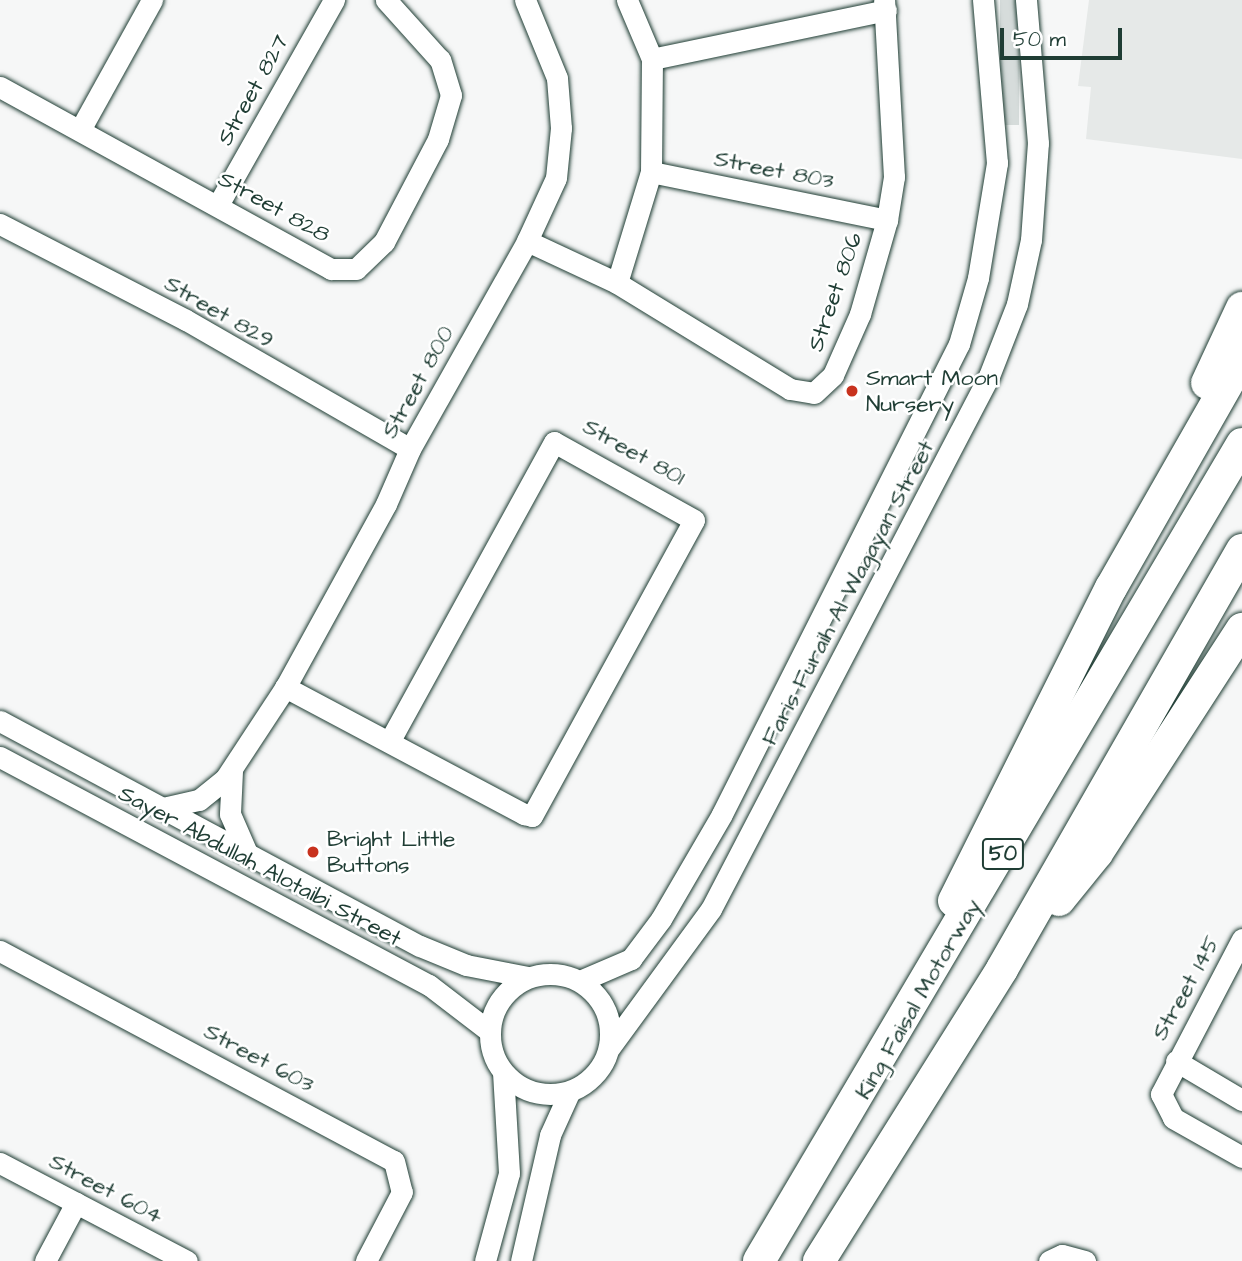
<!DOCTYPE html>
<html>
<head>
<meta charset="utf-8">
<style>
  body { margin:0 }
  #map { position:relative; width:1242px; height:1261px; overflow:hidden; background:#f6f7f7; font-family:"Architects Daughter",sans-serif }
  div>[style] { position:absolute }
  .built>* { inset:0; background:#e6e9e8 }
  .green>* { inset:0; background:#d6dcdb; transform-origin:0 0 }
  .roads { filter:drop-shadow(0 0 2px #1f3d34) drop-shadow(0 0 2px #1f3d34) }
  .minor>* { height:21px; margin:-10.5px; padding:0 10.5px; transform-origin:10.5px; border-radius:10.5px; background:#fff }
  .minor>.ring { margin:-10.5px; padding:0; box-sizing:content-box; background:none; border:21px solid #fff; border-radius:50% }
  .highway>* { height:32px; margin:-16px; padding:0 16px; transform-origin:16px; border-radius:16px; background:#fff }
  .dots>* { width:19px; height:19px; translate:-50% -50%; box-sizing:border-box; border:4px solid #fff; border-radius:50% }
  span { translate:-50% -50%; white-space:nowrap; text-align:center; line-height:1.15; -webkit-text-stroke:5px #fff; paint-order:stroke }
  .shield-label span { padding:2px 5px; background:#fff; border:2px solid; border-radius:5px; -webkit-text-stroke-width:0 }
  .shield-label { font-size:21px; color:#1f3d34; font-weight:700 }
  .street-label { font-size:23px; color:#1f3d34 }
  .poi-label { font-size:23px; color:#1f3d34 }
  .left { translate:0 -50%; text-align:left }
  .scale { position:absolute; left:1000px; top:28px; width:122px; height:32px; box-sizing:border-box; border:4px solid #1f3d34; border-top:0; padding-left:9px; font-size:21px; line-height:24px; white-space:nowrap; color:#1f3d34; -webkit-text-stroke:5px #fff; paint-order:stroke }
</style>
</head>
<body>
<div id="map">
  <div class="built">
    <div style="clip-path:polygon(1089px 0,1242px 0,1242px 159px,1086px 139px,1091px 87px,1078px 86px)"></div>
  </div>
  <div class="green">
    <div style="left:1000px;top:0;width:19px;height:125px"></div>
  </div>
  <div class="roads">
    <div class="minor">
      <div style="left:652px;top:59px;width:239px;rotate:-11.8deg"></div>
      <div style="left:0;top:87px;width:378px;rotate:28.8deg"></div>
      <div style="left:331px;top:269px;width:25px"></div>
      <div style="left:356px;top:269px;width:39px;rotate:-44deg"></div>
      <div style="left:384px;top:242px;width:116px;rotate:-62.3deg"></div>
      <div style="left:438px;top:139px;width:46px;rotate:-73.5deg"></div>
      <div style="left:451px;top:95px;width:37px;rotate:-107deg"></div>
      <div style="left:440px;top:60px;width:81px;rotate:-132deg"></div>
      <div style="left:80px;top:130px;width:149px;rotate:-61deg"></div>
      <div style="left:651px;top:172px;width:241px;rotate:11.5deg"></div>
      <div style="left:218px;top:205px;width:236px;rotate:-60.5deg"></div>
      <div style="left:0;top:224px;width:209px;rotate:27.3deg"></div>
      <div style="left:186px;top:320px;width:258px;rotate:29.9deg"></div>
      <div style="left:527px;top:241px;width:99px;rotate:25deg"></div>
      <div style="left:617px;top:283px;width:203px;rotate:31.5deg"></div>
      <div style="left:790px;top:389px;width:24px;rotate:9deg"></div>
      <div style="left:814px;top:393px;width:26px;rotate:-43deg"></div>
      <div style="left:833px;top:375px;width:67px;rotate:-66.1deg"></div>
      <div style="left:860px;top:314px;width:98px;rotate:-74deg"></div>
      <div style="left:887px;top:220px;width:44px;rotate:-80.8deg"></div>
      <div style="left:894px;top:177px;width:177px;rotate:-93.2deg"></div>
      <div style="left:617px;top:283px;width:116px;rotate:-73deg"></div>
      <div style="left:651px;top:172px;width:113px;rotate:-89.5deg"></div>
      <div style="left:652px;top:59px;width:64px;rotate:-113deg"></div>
      <div style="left:285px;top:687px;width:271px;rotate:28deg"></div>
      <div style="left:524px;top:814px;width:8px;rotate:14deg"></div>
      <div style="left:532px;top:816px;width:337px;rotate:-61.3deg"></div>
      <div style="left:694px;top:520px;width:160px;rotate:-150.9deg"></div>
      <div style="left:554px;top:442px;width:342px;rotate:118.8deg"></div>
      <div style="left:0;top:721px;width:476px;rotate:28.2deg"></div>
      <div style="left:420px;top:946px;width:50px;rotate:22.4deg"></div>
      <div style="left:466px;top:965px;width:63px;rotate:11deg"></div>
      <div style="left:0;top:757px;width:486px;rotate:28deg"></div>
      <div style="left:429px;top:985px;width:76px;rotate:37.5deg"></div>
      <div style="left:232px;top:771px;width:43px;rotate:92.7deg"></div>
      <div style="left:230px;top:814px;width:43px;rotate:66.4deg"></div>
      <div style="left:163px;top:808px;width:37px;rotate:-13deg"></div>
      <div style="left:199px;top:800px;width:33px;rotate:-39deg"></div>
      <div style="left:225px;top:779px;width:111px;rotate:-56.7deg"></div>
      <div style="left:286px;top:686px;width:208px;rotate:-61.2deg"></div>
      <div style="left:386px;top:504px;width:60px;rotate:-66.4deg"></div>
      <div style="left:410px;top:449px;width:239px;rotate:-60.6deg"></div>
      <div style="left:527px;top:241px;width:69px;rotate:-65.3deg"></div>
      <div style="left:556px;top:178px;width:50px;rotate:-84.3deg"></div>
      <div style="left:561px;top:128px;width:50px;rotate:-94.6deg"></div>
      <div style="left:557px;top:78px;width:84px;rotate:-112.3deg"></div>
      <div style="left:1242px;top:939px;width:175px;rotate:117.6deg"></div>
      <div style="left:1161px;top:1094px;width:27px;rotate:63deg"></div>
      <div style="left:1173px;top:1118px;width:79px;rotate:29.5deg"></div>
      <div style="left:0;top:951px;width:446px;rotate:28.1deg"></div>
      <div style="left:394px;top:1161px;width:32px;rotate:76deg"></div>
      <div style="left:402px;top:1192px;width:78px;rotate:117.6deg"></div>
      <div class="ring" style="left:490px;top:974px;width:99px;height:99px"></div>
      <div style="left:580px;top:981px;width:56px;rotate:-23.3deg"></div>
      <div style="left:631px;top:959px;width:50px;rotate:-53.1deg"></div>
      <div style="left:661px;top:919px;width:121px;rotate:-59.8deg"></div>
      <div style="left:722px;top:814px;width:526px;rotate:-63.24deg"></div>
      <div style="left:959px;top:344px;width:69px;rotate:-73.9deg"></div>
      <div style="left:978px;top:278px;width:117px;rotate:-80.6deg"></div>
      <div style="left:997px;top:163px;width:164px;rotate:-94.9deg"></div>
      <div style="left:610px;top:1047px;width:171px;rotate:-53.8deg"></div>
      <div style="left:711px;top:909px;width:601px;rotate:-62.45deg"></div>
      <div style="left:989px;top:376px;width:77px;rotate:-68.7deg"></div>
      <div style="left:1017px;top:304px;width:66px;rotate:-77.7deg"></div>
      <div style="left:1031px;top:240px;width:97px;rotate:-85.9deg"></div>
      <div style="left:1038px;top:143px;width:144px;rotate:-94.8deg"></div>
      <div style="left:1176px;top:1061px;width:77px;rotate:30.6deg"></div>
      <div style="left:0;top:1163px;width:211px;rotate:27.7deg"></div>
      <div style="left:45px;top:1261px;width:66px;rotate:-61.9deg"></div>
      <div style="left:485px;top:1261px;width:91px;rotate:-74.7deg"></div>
      <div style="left:509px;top:1173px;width:100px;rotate:-93.4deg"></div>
      <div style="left:521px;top:1261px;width:129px;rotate:-77deg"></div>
      <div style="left:550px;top:1135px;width:48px;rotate:-65.6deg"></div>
      <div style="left:1049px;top:1261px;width:14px;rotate:-25deg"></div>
      <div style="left:1062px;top:1255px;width:24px;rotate:15deg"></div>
    </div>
    <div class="highway">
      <div style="left:1207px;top:383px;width:83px;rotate:-65deg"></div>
      <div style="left:1059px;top:900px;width:60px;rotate:-51deg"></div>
      <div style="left:1097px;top:853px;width:267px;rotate:-57.1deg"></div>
      <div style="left:954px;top:901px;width:350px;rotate:-63.4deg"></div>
      <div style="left:1111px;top:588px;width:265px;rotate:-60.3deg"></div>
      <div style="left:759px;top:1261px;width:949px;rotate:-59.41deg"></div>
      <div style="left:819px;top:1261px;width:345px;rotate:-57.9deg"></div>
      <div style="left:1002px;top:969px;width:483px;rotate:-60.2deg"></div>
    </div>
  </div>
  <div class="dots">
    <div style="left:852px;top:391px;background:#c8321e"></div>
    <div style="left:313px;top:852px;background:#c8321e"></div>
  </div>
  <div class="shield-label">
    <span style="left:1003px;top:854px">50</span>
  </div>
  <div class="street-label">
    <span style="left:253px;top:90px;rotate:-61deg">Street 827</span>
    <span style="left:774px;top:170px;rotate:11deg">Street 803</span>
    <span style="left:274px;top:207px;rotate:29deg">Street 828</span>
    <span style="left:835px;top:292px;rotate:-71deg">Street 806</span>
    <span style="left:219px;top:312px;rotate:30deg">Street 829</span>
    <span style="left:418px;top:382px;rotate:-61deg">Street 800</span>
    <span style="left:634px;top:452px;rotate:29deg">Street 801</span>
    <span style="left:848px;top:593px;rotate:-62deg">Faris Furaih Al Wagayan Street</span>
    <span style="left:260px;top:866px;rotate:28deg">Sayer Abdullah Alotaibi Street</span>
    <span style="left:1186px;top:988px;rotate:-61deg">Street 145</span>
    <span style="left:918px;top:999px;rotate:-60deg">King Faisal Motorway</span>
    <span style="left:259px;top:1058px;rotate:28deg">Street 603</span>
    <span style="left:106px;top:1189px;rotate:28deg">Street 604</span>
  </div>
  <div class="poi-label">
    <span class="left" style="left:866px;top:391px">Smart Moon<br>Nursery</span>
    <span class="left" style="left:327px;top:852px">Bright Little<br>Buttons</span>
  </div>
  <div class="scale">50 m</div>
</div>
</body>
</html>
